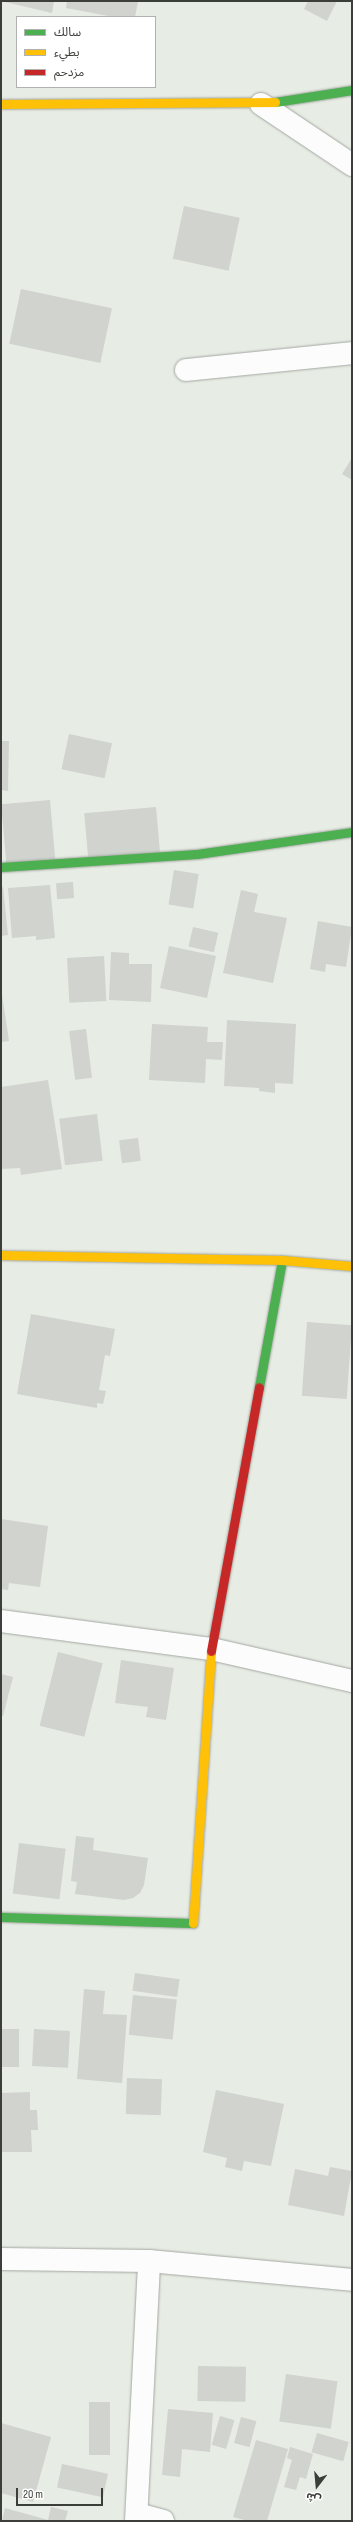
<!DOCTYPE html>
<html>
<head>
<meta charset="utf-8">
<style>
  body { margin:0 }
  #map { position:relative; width:353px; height:2522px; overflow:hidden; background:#e7ece4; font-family:"Sofia Sans Condensed","Noto Sans Arabic",sans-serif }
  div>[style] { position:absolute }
  .building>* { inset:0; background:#d0d3ce; transform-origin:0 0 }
  .roads { filter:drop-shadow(0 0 1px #a4a8a3) drop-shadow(0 0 1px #a4a8a3) }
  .street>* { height:22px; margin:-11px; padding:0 11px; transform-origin:11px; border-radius:11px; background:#fbfcfb }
  .fast>* { height:9px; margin:-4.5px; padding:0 4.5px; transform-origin:4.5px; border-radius:4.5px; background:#4caf50 }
  .slow>* { height:9px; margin:-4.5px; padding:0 4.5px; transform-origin:4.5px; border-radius:4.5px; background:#ffc107 }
  .jam>* { height:9px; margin:-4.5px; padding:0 4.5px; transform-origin:4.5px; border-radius:4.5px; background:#c62828 }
  span { translate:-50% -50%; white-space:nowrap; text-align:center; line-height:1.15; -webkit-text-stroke:3px #fff; paint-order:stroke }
  .frame { position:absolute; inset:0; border:2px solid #3b3e39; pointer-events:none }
  .legend { position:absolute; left:16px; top:16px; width:140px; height:72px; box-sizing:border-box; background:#fff; border:1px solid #b1b2b0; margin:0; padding:5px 7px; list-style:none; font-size:12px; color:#3b3e39 }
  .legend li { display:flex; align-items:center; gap:8px; height:20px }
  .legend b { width:20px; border:1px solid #b1b2b0 }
  .north { position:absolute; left:297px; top:2466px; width:40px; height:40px; -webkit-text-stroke:3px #fff; paint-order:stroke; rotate:196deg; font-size:11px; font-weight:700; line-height:16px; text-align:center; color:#3b3e39 }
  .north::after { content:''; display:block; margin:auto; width:14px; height:18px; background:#3b3e39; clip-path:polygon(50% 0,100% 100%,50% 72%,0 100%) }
  .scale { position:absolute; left:16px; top:2488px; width:87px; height:18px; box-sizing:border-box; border:2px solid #3b3e39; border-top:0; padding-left:5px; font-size:12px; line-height:14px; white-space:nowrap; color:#3b3e39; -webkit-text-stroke:3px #fff; paint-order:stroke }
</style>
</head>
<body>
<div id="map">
  <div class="building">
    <div style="clip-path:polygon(1px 1px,54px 1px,52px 13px)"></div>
    <div style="clip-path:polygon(67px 1px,138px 1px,135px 17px,114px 17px,66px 8px)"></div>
    <div style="clip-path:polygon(308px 1px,337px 1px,327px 21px,304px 9px)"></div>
    <div style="left:184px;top:206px;width:57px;height:54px;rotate:12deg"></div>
    <div style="left:21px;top:289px;width:93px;height:56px;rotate:12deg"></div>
    <div style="clip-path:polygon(352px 458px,352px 480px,342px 474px)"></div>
    <div style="left:69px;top:734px;width:44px;height:36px;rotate:12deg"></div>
    <div style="clip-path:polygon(1px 741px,9px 741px,8px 791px,1px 790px)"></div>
    <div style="left:50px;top:800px;width:62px;height:49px;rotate:85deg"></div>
    <div style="left:156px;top:807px;width:53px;height:72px;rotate:85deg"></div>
    <div style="left:174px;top:870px;width:25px;height:35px;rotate:9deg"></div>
    <div style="left:73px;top:882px;width:16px;height:17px;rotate:86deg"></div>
    <div style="clip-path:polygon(50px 885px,55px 938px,36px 940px,36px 936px,12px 938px,8px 888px)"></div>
    <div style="clip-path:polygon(3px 887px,8px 935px,1px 936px,1px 888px)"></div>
    <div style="clip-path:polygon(241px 890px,258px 894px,254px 912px,287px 918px,273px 983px,223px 973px)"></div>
    <div style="clip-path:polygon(318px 921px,352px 927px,346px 967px,326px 964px,325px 972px,310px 969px)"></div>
    <div style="left:193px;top:927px;width:26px;height:20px;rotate:13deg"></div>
    <div style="left:169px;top:946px;width:48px;height:43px;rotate:12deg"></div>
    <div style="clip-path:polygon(111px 952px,129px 953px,129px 964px,152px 964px,151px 1002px,109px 1000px)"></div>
    <div style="left:104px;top:956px;width:45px;height:37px;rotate:87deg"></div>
    <div style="clip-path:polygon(1px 988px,9px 1041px,1px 1042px)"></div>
    <div style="clip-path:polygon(227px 1020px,296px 1024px,293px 1084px,275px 1083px,275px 1093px,259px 1091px,259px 1088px,224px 1086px)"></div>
    <div style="clip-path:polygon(152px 1024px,208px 1027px,207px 1042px,223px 1042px,222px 1060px,206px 1059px,205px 1083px,149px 1080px)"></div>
    <div style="left:86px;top:1029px;width:49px;height:17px;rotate:83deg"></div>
    <div style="clip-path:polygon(48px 1080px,62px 1169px,21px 1175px,20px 1168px,1px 1169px,1px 1087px)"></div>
    <div style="left:97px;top:1114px;width:47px;height:38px;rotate:83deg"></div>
    <div style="left:138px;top:1138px;width:23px;height:19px;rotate:83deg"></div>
    <div style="clip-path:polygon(31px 1314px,115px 1329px,110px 1356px,105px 1355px,99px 1390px,106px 1391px,103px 1404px,97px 1403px,97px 1408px,17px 1394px)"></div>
    <div style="left:307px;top:1322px;width:45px;height:74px;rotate:4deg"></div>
    <div style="clip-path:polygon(1px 1519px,48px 1526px,40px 1587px,9px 1583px,8px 1590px,1px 1589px)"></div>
    <div style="left:58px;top:1652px;width:46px;height:76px;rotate:14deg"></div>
    <div style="clip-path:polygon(121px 1660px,174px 1668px,166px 1720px,146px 1717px,148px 1707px,115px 1703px)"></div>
    <div style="clip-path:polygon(1px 1674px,13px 1677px,3px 1716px,1px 1716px)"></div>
    <div style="clip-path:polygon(76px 1836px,94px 1838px,93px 1850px,148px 1858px,144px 1885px,140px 1893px,133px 1898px,124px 1900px,75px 1894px,77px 1882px,71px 1881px)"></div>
    <div style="left:19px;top:1843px;width:47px;height:51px;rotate:7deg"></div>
    <div style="left:135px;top:1973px;width:45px;height:18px;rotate:8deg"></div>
    <div style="clip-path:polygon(84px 1989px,105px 1991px,103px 2014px,127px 2015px,122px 2083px,77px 2079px)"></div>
    <div style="left:133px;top:1995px;width:44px;height:40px;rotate:6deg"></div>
    <div style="left:1px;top:2029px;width:18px;height:38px"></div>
    <div style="left:34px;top:2029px;width:36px;height:37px;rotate:3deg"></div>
    <div style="left:127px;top:2078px;width:35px;height:36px;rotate:2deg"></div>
    <div style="clip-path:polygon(216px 2090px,284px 2104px,271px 2166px,244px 2161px,242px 2171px,225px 2167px,227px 2158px,203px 2152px)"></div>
    <div style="clip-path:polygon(30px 2092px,30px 2110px,37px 2110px,38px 2130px,31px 2130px,32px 2152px,1px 2152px,1px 2093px)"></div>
    <div style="clip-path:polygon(330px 2167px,352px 2171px,344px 2216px,288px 2205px,295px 2169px,328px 2176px)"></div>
    <div style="left:198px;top:2366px;width:48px;height:35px;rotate:1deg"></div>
    <div style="left:286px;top:2374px;width:52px;height:48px;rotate:8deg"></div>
    <div style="left:89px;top:2402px;width:21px;height:53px"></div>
    <div style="clip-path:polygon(168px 2409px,213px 2413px,210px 2452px,182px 2449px,180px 2477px,162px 2475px)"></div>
    <div style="left:220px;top:2416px;width:15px;height:30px;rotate:16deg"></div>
    <div style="left:241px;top:2417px;width:16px;height:27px;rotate:15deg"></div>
    <div style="clip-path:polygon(1px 2423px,51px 2437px,33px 2502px,1px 2493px)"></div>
    <div style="left:317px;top:2433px;width:33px;height:20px;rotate:16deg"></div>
    <div style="clip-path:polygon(256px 2440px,288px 2449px,267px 2521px,248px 2521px,233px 2517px)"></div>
    <div style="clip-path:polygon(290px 2447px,313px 2454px,306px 2479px,300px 2477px,296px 2490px,284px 2487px,292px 2460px,287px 2458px)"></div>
    <div style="left:62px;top:2464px;width:47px;height:24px;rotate:12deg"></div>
    <div style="clip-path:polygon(51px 2507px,68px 2511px,65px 2521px,2px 2521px,5px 2508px,48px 2520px)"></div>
  </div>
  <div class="roads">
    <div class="street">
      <div style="left:261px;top:104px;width:110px;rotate:33.8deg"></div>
      <div style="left:186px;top:370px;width:167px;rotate:-5.8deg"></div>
      <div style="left:1px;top:1621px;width:212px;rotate:7.6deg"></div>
      <div style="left:211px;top:1649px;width:145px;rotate:12.8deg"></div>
      <div style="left:1px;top:2259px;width:148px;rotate:0.8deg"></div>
      <div style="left:149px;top:2261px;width:204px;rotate:5.3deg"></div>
      <div style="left:137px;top:2514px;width:27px;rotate:15deg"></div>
      <div style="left:136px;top:2521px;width:260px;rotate:-87.1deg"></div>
    </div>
    <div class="fast">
      <div style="left:275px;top:102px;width:78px;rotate:-8.9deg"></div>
      <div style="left:1px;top:867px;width:196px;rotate:-3.8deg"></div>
      <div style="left:197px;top:854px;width:157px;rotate:-8.1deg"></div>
      <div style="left:259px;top:1387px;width:129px;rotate:-79.7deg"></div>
      <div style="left:1px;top:1917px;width:192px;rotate:1.8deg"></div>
    </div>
    <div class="slow">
      <div style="left:1px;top:104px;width:274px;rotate:-0.4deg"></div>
      <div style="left:1px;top:1255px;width:281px;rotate:1deg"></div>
      <div style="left:282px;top:1260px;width:70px;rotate:4.9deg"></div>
      <div style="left:193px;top:1923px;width:273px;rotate:-86.2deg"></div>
    </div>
    <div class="jam">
      <div style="left:211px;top:1651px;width:268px;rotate:-79.7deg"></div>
    </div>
  </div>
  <div class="frame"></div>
  <ul class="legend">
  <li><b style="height:5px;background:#4caf50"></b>سالك</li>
  <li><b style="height:5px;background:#ffc107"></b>بطيء</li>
  <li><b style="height:5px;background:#c62828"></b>مزدحم</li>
  </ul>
  <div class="north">ش</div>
  <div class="scale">20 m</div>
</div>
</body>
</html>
